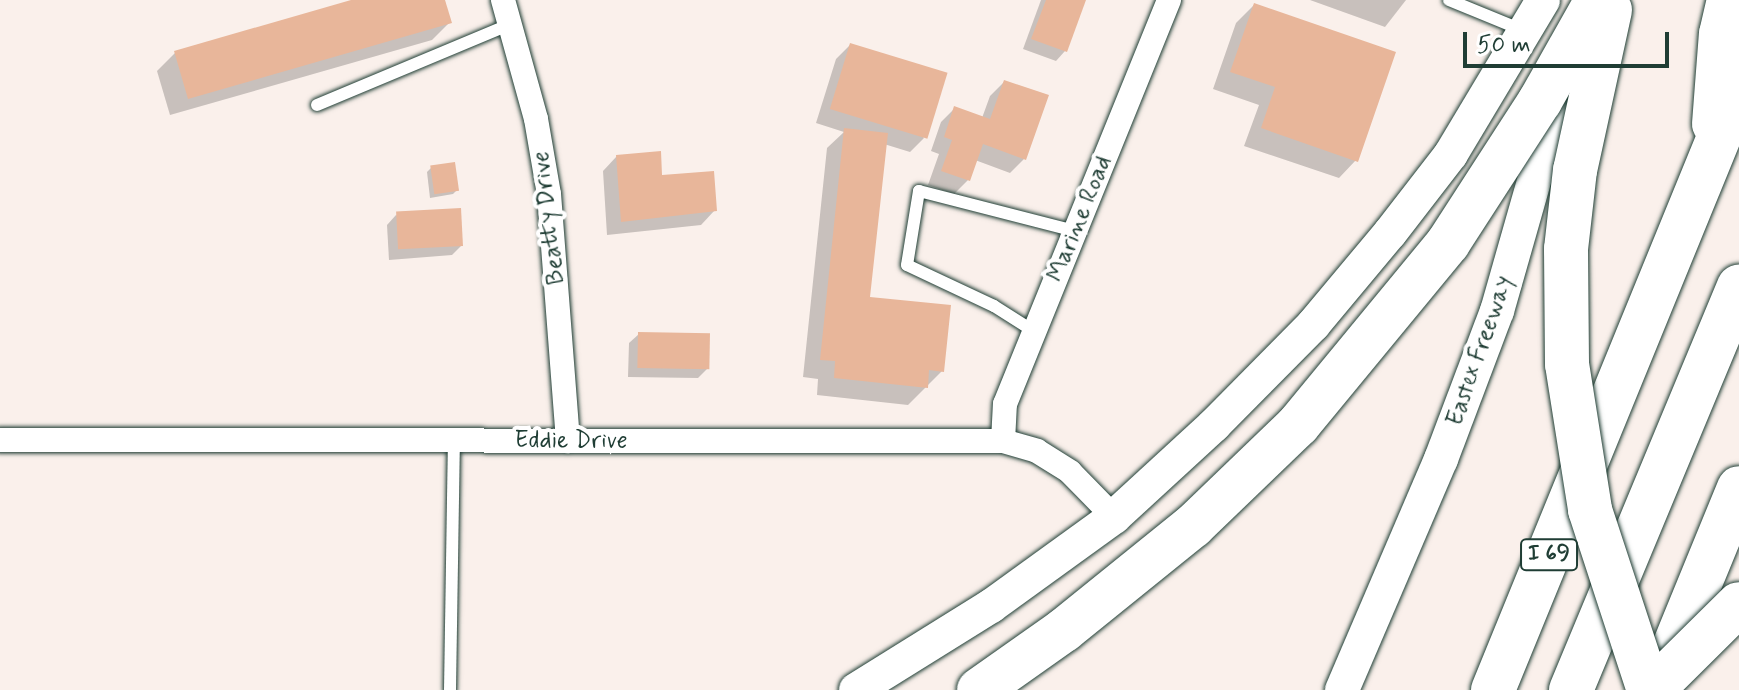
<!DOCTYPE html>
<html>
<head>
<meta charset="utf-8">
<style>
  body { margin:0 }
  #map { position:relative; width:1739px; height:690px; overflow:hidden; background:#faf0eb; font-family:Mynerve,sans-serif }
  div>[style] { position:absolute }
  .shadow>* { inset:0; background:#0003 }
  .building>* { inset:0; background:#e8b69a; transform-origin:0 0 }
  .roads { filter:drop-shadow(0 0 2px #1f3d34) drop-shadow(0 0 2px #1f3d34) }
  .lane>* { height:12px; margin:-6px; padding:0 6px; transform-origin:6px; border-radius:6px; background:#fff }
  .street>* { height:24px; margin:-12px; padding:0 12px; transform-origin:12px; border-radius:12px; background:#fff }
  .secondary>* { height:34px; margin:-17px; padding:0 17px; transform-origin:17px; border-radius:17px; background:#fff }
  .highway>* { height:44px; margin:-22px; padding:0 22px; transform-origin:22px; border-radius:22px; background:#fff }
  .bridges { filter:drop-shadow(0 0 2px #1f3d34) drop-shadow(0 0 2px #1f3d34) }
  .highway-bridge>* { height:44px; margin:-22px; padding:0 22px; transform-origin:22px; border-radius:22px; background:#fff }
  span { translate:-50% -50%; white-space:nowrap; text-align:center; line-height:1.15; -webkit-text-stroke:8px #fff; paint-order:stroke }
  .shield-label span { padding:2px 6px; background:#fff; border:2px solid; border-radius:6px; -webkit-text-stroke-width:0 }
  .shield-label { font-size:22px; color:#1f3d34; font-weight:700 }
  .street-label { font-size:24px; color:#1f3d34 }
  .scale { position:absolute; left:1463px; top:32px; width:206px; height:36px; box-sizing:border-box; border:4px solid #1f3d34; border-top:0; padding-left:10px; font-size:24px; line-height:28px; white-space:nowrap; color:#1f3d34; -webkit-text-stroke:6px #fff; paint-order:stroke }
</style>
</head>
<body>
<div id="map">
  <div class="shadow">
    <div style="clip-path:polygon(359px 0,443px 0,450px 22px,432px 40px,170px 115px,157px 71px,175px 53px)"></div>
    <div style="clip-path:polygon(1041px 0,1084px 0,1065px 51px,1056px 61px,1023px 49px)"></div>
    <div style="clip-path:polygon(1310px 0,1406px 0,1385px 27px)"></div>
    <div style="clip-path:polygon(1254px 5px,1356px 160px,1339px 178px,1244px 146px,1259px 105px,1213px 89px,1236px 23px)"></div>
    <div style="clip-path:polygon(850px 45px,924px 138px,910px 152px,884px 144px,868px 299px,942px 371px,908px 405px,817px 395px,818px 379px,803px 377px,827px 148px,844px 132px,816px 123px,836px 59px)"></div>
    <div style="clip-path:polygon(1004px 82px,1024px 159px,1010px 173px,975px 160px,968px 180px,954px 194px,928px 185px,939px 154px,931px 151px,941px 122px,955px 108px,982px 118px,990px 96px)"></div>
    <div style="clip-path:polygon(617px 156px,661px 177px,715px 210px,701px 225px,607px 235px,603px 171px)"></div>
    <div style="clip-path:polygon(431px 168px,457px 190px,453px 194px,430px 198px,427px 172px)"></div>
    <div style="clip-path:polygon(396px 215px,461px 246px,452px 255px,389px 260px,387px 225px)"></div>
    <div style="clip-path:polygon(639px 334px,708px 368px,698px 378px,628px 377px,629px 343px)"></div>
  </div>
  <div class="building">
    <div style="clip-path:polygon(351px 0,445px 0,452px 23px,188px 99px,174px 51px)"></div>
    <div style="clip-path:polygon(1046px 0,1086px 0,1067px 52px,1031px 39px)"></div>
    <div style="clip-path:polygon(1254px 3px,1396px 52px,1358px 162px,1261px 128px,1275px 87px,1230px 72px)"></div>
    <div style="left:850px;top:43px;width:102px;height:69px;rotate:17deg"></div>
    <div style="clip-path:polygon(1004px 80px,1049px 95px,1026px 160px,983px 144px,970px 181px,941px 171px,952px 140px,944px 137px,954px 106px,990px 119px)"></div>
    <div style="clip-path:polygon(844px 128px,888px 133px,870px 297px,951px 305px,944px 372px,929px 370px,928px 388px,834px 378px,835px 361px,820px 360px)"></div>
    <div style="clip-path:polygon(661px 151px,662px 175px,714px 171px,717px 211px,621px 222px,616px 155px)"></div>
    <div style="left:455px;top:162px;width:29px;height:25px;rotate:82deg"></div>
    <div style="left:461px;top:208px;width:38px;height:65px;rotate:87deg"></div>
    <div style="left:638px;top:332px;width:72px;height:36px;rotate:1deg"></div>
  </div>
  <div class="roads">
    <div class="lane">
      <div style="left:1449px;top:0;width:79px;rotate:22.3deg"></div>
      <div style="left:317px;top:105px;width:210px;rotate:-22.7deg"></div>
      <div style="left:1035px;top:332px;width:49px;rotate:-147.6deg"></div>
      <div style="left:994px;top:306px;width:96px;rotate:-154.8deg"></div>
      <div style="left:907px;top:265px;width:75px;rotate:-80.8deg"></div>
      <div style="left:919px;top:191px;width:161px;rotate:14.4deg"></div>
      <div style="left:450px;top:690px;width:249px;rotate:-89.1deg"></div>
    </div>
    <div class="street">
      <div style="left:503px;top:0;width:123px;rotate:74.5deg"></div>
      <div style="left:536px;top:119px;width:76px;rotate:80.2deg"></div>
      <div style="left:549px;top:194px;width:248px;rotate:85.6deg"></div>
      <div style="left:0;top:440px;width:1003px;rotate:0.06deg"></div>
      <div style="left:1003px;top:441px;width:35px;rotate:16deg"></div>
      <div style="left:1037px;top:451px;width:39px;rotate:32deg"></div>
      <div style="left:1070px;top:472px;width:63px;rotate:45.6deg"></div>
      <div style="left:1003px;top:441px;width:37px;rotate:-87deg"></div>
      <div style="left:1005px;top:404px;width:436px;rotate:-67.9deg"></div>
    </div>
    <div class="secondary">
      <div style="left:856px;top:690px;width:159px;rotate:-31.9deg"></div>
      <div style="left:991px;top:606px;width:152px;rotate:-35.9deg"></div>
      <div style="left:1114px;top:517px;width:136px;rotate:-42.6deg"></div>
      <div style="left:1214px;top:425px;width:141px;rotate:-45.3deg"></div>
      <div style="left:1313px;top:325px;width:120px;rotate:-50.1deg"></div>
      <div style="left:1390px;top:233px;width:100px;rotate:-52.3deg"></div>
      <div style="left:1451px;top:154px;width:179px;rotate:-59.1deg"></div>
      <div style="left:1342px;top:690px;width:251px;rotate:-66.8deg"></div>
      <div style="left:1441px;top:459px;width:158px;rotate:-69.3deg"></div>
      <div style="left:1497px;top:311px;width:234px;rotate:-74.1deg"></div>
    </div>
    <div class="highway">
      <div style="left:1714px;top:124px;width:90px;rotate:-85.6deg"></div>
      <div style="left:1721px;top:34px;width:35px;rotate:-77deg"></div>
      <div style="left:1657px;top:688px;width:216px;rotate:-67.7deg"></div>
      <div style="left:1493px;top:690px;width:650px;rotate:-67.77deg"></div>
      <div style="left:1571px;top:690px;width:437px;rotate:-67.4deg"></div>
    </div>
  </div>
  <div class="bridges">
    <div class="highway-bridge">
      <div style="left:1610px;top:10px;width:164px;rotate:102.3deg"></div>
      <div style="left:1575px;top:170px;width:80px;rotate:96.5deg"></div>
      <div style="left:1566px;top:249px;width:115px;rotate:89.5deg"></div>
      <div style="left:1567px;top:364px;width:148px;rotate:81deg"></div>
      <div style="left:1590px;top:510px;width:189px;rotate:71.9deg"></div>
      <div style="left:979px;top:690px;width:104px;rotate:-35.2deg"></div>
      <div style="left:1064px;top:630px;width:166px;rotate:-38.9deg"></div>
      <div style="left:1193px;top:526px;width:146px;rotate:-43.9deg"></div>
      <div style="left:1298px;top:425px;width:236px;rotate:-50.5deg"></div>
      <div style="left:1448px;top:243px;width:169px;rotate:-57.1deg"></div>
      <div style="left:1540px;top:101px;width:116px;rotate:-60.6deg"></div>
      <div style="left:1652px;top:690px;width:122px;rotate:-44.7deg"></div>
    </div>
  </div>
  <div class="shield-label">
    <span style="left:1549px;top:555px">I 69</span>
  </div>
  <div class="street-label">
    <span style="left:549px;top:218px;rotate:-97deg">Beatty Drive</span>
    <span style="left:1080px;top:219px;rotate:-68deg">Marine Road</span>
    <span style="left:1480px;top:351px;rotate:-71deg">Eastex Freeway</span>
    <span style="left:571px;top:441px">Eddie Drive</span>
  </div>
  <div class="scale">50 m</div>
</div>
</body>
</html>
